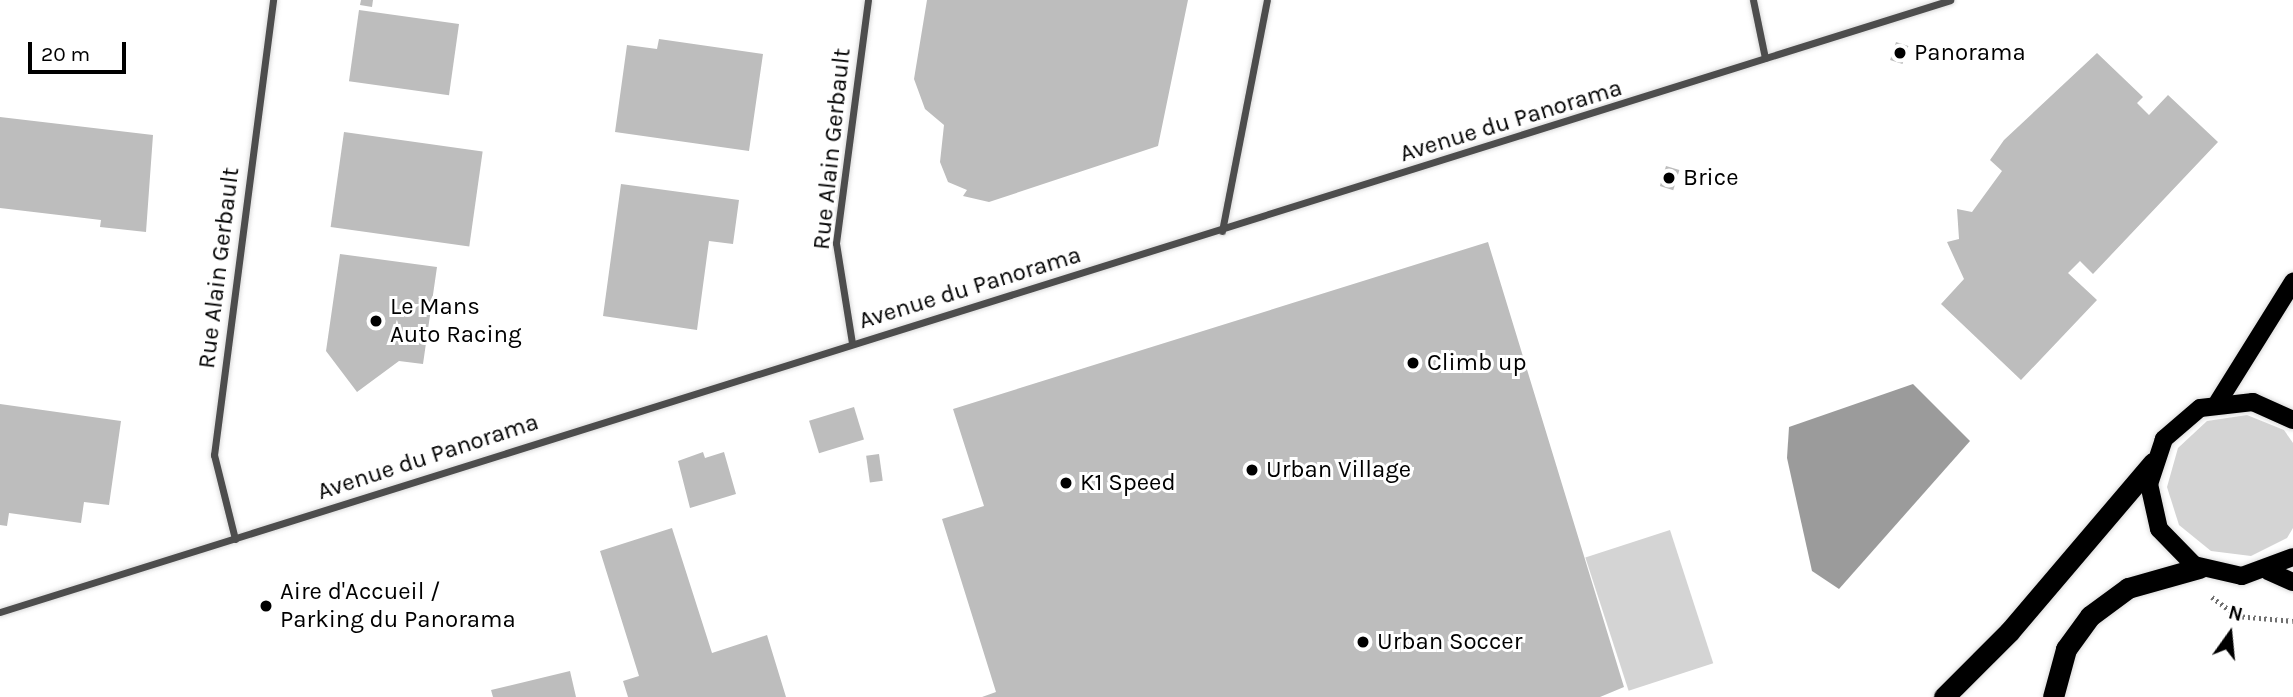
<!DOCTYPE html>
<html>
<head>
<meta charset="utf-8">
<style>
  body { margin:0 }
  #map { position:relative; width:2293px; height:697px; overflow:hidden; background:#fff; font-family:Karla,sans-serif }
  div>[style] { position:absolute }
  .green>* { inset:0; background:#d4d4d4; transform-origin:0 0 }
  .water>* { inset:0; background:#9b9b9b }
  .building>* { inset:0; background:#bdbdbd; transform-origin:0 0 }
  .path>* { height:4.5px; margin-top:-2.25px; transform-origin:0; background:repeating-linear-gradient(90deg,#6f6f6f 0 2px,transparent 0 5.5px) }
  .roads { filter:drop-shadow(0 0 2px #dbdbdb) drop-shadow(0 0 2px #dbdbdb) }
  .street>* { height:7px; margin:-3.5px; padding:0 3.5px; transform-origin:3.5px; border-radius:3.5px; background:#4d4d4d }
  .primary>* { height:18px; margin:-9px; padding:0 9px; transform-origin:9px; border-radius:9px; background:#000 }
  .highway>* { height:21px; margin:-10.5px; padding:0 10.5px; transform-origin:10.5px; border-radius:10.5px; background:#000 }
  .dots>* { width:19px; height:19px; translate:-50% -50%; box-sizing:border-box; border:4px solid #fff; border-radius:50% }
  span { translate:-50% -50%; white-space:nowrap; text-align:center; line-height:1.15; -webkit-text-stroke:6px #fff; paint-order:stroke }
  .poi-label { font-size:24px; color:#000 }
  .left { translate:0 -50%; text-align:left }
  .street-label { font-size:24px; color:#000 }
  .north { position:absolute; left:2195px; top:599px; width:70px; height:70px; -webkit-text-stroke:5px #fff; paint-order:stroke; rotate:15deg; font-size:19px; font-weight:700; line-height:28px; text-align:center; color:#000 }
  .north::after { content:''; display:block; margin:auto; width:24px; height:32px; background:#000; clip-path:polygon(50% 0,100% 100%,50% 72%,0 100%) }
  .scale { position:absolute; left:28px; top:42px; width:98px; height:32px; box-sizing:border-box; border:4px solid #000; border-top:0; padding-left:9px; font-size:21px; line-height:24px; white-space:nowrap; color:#000; -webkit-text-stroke:5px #fff; paint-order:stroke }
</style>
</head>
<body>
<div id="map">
  <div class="green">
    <div style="clip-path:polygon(2247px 415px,2284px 430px,2293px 443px,2293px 528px,2287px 538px,2251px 556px,2211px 551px,2179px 525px,2167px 487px,2178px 448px,2207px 421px)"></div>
    <div style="left:1670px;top:530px;width:140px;height:89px;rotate:72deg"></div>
  </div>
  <div class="water">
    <div style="clip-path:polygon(1913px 384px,1970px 441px,1839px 589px,1812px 571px,1787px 458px,1789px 427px)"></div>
  </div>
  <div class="building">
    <div style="clip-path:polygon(361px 0,373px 0,372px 7px,360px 5px)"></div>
    <div style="clip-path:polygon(927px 0,1188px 0,1158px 146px,989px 202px,963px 196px,967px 190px,948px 182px,940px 162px,944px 125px,925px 109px,914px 79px)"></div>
    <div style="left:359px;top:10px;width:101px;height:72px;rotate:8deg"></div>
    <div style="clip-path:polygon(659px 39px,763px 54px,749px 151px,615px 132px,627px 45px,657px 49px)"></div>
    <div style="left:1896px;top:42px;width:13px;height:19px;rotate:18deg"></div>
    <div style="clip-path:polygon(2097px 53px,2143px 97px,2137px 103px,2149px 115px,2168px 95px,2218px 142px,2093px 274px,2080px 261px,2068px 273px,2097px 300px,2021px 380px,1941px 304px,1964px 279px,1947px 242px,1959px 239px,1957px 209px,1972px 212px,2002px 171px,1990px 160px,2004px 140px)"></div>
    <div style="clip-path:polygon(0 117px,153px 135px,146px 232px,100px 227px,101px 220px,0 208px)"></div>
    <div style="left:344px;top:132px;width:140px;height:96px;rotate:8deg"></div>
    <div style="left:1666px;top:166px;width:14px;height:21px;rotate:17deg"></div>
    <div style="clip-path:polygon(621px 184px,739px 200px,733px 244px,709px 241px,697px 330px,603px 316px)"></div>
    <div style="clip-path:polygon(1488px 242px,1624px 687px,1600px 697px,982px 697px,996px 692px,942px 519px,984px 506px,953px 409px)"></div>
    <div style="clip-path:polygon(340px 254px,437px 267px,423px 364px,399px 361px,357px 392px,326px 351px)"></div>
    <div style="clip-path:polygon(0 404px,121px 421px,109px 505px,84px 502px,81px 523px,9px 513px,7px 526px,0 525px)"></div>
    <div style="left:854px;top:407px;width:34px;height:47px;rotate:73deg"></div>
    <div style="clip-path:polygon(703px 452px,705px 458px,724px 452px,736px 494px,690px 508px,678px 461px)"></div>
    <div style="left:879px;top:454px;width:27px;height:13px;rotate:82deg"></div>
    <div style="clip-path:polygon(672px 528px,712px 653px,767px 635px,786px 697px,628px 697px,623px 681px,639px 676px,600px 551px)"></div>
    <div style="clip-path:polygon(570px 671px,576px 697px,493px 697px,491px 690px)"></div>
  </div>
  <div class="path">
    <div style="left:2212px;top:597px;width:31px;rotate:37deg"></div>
    <div style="left:2237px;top:616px;width:56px;rotate:5.1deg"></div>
  </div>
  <div class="roads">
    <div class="street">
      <div style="left:1753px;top:0;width:59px;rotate:78.3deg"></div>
      <div style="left:1222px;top:231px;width:235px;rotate:-79deg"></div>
      <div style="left:852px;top:343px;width:101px;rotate:-99.1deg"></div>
      <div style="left:836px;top:243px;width:245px;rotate:-82.5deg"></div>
      <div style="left:235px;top:539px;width:87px;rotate:-104deg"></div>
      <div style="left:214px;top:455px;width:459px;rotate:-82.6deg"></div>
      <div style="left:0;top:612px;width:2044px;rotate:-17.42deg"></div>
    </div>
    <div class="primary">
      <div style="left:2218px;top:402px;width:142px;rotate:-58deg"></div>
      <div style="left:2293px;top:420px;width:44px;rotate:-155.8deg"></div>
      <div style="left:2253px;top:402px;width:53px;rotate:173.5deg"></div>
      <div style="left:2200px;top:408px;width:48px;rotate:139.3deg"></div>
      <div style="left:2164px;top:439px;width:47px;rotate:108.4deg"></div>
      <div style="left:2149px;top:484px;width:46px;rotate:77.5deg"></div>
      <div style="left:2159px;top:529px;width:50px;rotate:45.8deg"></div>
      <div style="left:2194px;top:565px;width:49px;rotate:12.9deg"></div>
      <div style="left:2242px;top:576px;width:54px;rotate:-20.4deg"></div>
      <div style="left:2268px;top:571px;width:27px;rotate:24deg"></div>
    </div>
    <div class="highway">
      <div style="left:1944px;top:697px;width:92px;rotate:-45deg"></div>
      <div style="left:2009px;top:632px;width:222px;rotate:-49.6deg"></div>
      <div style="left:2053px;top:697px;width:50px;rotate:-74.8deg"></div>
      <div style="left:2066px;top:649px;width:41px;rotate:-54deg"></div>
      <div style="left:2090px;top:616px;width:47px;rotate:-36.4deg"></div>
      <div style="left:2128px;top:588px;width:74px;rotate:-15.7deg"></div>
    </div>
  </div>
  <div class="dots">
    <div style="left:1900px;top:53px;background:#000"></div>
    <div style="left:1669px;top:178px;background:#000"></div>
    <div style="left:376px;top:321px;background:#000"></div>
    <div style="left:1413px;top:363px;background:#000"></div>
    <div style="left:1252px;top:470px;background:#000"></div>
    <div style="left:1066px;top:483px;background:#000"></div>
    <div style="left:266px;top:606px;background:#000"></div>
    <div style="left:1363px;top:642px;background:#000"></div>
  </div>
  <div class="poi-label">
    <span class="left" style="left:1914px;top:53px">Panorama</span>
    <span class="left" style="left:1683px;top:178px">Brice</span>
    <span class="left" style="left:390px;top:321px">Le Mans<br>Auto Racing</span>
    <span class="left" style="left:1427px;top:363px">Climb up</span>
    <span class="left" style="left:1266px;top:470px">Urban Village</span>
    <span class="left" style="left:1080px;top:483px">K1 Speed</span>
    <span class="left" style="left:280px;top:606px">Aire d'Accueil /<br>Parking du Panorama</span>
    <span class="left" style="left:1377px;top:642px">Urban Soccer</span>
  </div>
  <div class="street-label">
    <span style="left:1511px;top:121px;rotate:-17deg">Avenue du Panorama</span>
    <span style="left:832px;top:149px;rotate:-84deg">Rue Alain Gerbault</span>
    <span style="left:219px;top:268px;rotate:-83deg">Rue Alain Gerbault</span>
    <span style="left:970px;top:288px;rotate:-17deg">Avenue du Panorama</span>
    <span style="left:428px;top:457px;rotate:-18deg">Avenue du Panorama</span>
  </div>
  <div class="north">N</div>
  <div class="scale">20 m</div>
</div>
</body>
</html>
